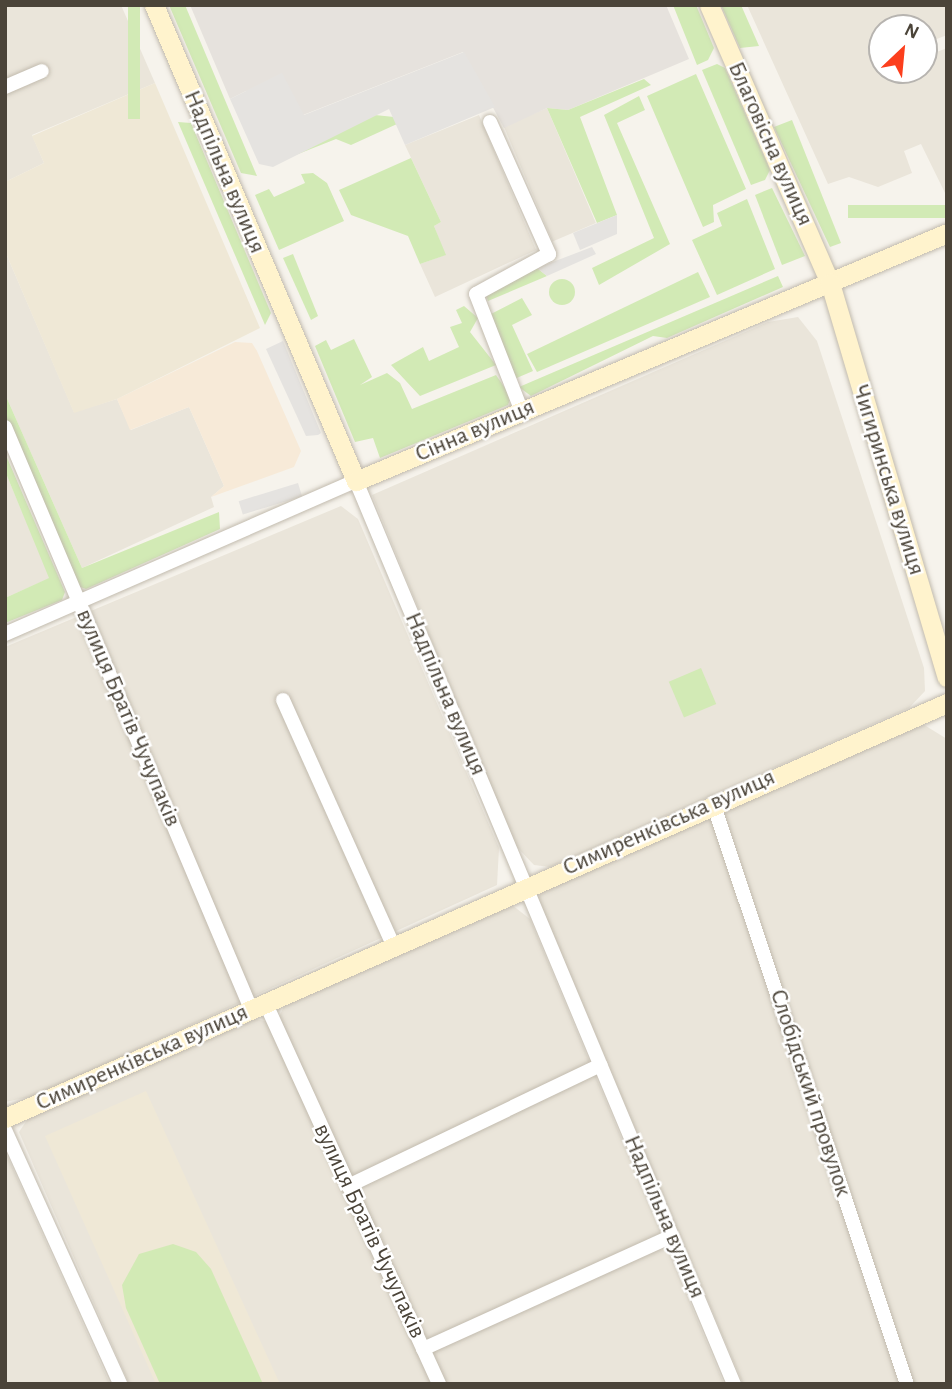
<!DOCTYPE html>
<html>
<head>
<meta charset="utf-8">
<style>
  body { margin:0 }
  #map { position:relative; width:952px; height:1389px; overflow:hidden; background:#f6f3ec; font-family:"Alegreya Sans",sans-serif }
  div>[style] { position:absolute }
  .residential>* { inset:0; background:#eae5da; transform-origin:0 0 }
  .commercial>* { inset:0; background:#f7ead8 }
  .industrial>* { inset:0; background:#e6e2dd }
  .education>* { inset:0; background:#efe8d6 }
  .green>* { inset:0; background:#d2eab5; transform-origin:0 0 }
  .round { border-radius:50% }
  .parking>* { inset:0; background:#e5e3e0; transform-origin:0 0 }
  .roads { filter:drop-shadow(0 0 2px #c2bbae) drop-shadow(0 0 2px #c2bbae) }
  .street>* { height:14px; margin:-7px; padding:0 7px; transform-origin:7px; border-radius:7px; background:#fff }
  .secondary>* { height:19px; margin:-9.5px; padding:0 9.5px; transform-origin:9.5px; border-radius:9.5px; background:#fff3cd }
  span { translate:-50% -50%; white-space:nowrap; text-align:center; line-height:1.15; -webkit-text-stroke:5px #fff; paint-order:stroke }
  .street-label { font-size:24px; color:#4b4439 }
  .frame { position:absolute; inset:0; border:7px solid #4b4439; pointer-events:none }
  .north { position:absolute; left:868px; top:14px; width:70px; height:70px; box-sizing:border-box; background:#fff; border:2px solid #b7b4b0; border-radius:50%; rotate:26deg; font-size:19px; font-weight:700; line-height:28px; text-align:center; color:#4b4439 }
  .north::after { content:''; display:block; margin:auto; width:24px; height:32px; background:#fc3f1d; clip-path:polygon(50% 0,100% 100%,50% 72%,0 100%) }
</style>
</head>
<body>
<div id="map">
  <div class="residential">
    <div style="clip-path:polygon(5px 5px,121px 5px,155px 83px,32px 135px,44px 163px,5px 182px,5px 94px,48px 74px,5px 82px)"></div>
    <div style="clip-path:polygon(747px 5px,947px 5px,947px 35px,924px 44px,924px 28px,882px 28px,882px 70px,924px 70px,924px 57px,947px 48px,947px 197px,921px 144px,904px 151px,912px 173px,878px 187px,849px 177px,828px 184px)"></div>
    <div style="left:547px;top:108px;width:125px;height:47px;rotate:67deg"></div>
    <div style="clip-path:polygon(479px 115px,536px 250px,435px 297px,420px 264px,445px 255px,434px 226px,441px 222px,405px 145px)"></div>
    <div style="clip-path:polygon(5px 251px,74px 412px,117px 399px,131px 430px,189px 407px,224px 486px,211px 497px,214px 507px,82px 568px,5px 394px)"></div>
    <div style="clip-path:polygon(798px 317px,817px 341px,924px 668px,925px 691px,909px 708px,550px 867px,534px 865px,515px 845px,372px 495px,768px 322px)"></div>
    <div style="clip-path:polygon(5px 471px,50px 578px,5px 598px)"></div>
    <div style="clip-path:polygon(341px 506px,358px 519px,499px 848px,497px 885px,35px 1096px,5px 1102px,5px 647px)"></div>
    <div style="clip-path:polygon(921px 723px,947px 739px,947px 1384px,743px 1384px,538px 898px,543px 890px)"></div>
    <div style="clip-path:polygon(512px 905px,530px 919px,724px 1384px,442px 1384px,279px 1017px,285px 1004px)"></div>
    <div style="clip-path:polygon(253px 1018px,268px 1022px,433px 1384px,129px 1384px,19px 1132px,29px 1117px)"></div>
    <div style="clip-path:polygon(5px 1151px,110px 1384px,5px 1384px)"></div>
  </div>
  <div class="commercial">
    <div style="clip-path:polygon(235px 342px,252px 343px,257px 351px,301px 451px,294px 467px,211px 497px,224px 486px,189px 407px,130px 430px,117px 399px)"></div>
  </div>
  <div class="industrial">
    <div style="clip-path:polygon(190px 5px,666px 5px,689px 59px,568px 110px,547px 108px,504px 128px,463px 52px,303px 115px,246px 91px,230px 99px)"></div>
  </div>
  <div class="education">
    <div style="clip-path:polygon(155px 83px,260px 328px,117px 399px,74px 413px,5px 251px,5px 182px,44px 163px,32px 136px)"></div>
    <div style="clip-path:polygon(146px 1091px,280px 1384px,156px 1384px,45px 1136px)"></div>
  </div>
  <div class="green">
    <div style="left:128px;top:5px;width:12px;height:114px"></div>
    <div style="clip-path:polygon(169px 5px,185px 5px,257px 176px,241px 173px)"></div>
    <div style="clip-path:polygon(673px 5px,696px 5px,714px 48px,708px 60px,697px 65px)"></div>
    <div style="clip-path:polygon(721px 5px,741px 5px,759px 46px,740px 48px)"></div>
    <div style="clip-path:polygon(717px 64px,725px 68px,770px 170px,765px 180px,751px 185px,702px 70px)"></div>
    <div style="clip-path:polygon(696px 74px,746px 189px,713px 205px,714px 222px,703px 227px,647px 96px)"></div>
    <div style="clip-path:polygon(644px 79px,651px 85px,580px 117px,617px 215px,597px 223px,547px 108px,568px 110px)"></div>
    <div style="clip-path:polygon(639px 96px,645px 110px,617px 123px,670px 244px,599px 285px,592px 268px,654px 238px,604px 115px)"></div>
    <div style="clip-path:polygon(375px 115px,394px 117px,397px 124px,351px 145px,336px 139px,283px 160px)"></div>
    <div style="clip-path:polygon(792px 120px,841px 243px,830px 247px,774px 127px)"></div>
    <div style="clip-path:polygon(178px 122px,191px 123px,271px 313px,265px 325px)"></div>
    <div style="clip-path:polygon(411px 158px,441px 222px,434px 226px,446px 255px,420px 264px,408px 236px,351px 215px,339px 190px)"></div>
    <div style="clip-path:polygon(313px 173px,327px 183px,344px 221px,279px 250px,255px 195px,269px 189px,274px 197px,305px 183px,301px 174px)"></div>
    <div style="clip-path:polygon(772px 188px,805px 256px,782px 265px,755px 195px)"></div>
    <div style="clip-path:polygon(747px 199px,775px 269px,717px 295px,692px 240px,722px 226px,717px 213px)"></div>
    <div style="left:947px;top:205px;width:13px;height:99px;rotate:90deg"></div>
    <div style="clip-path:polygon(293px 254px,318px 316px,311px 320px,283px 258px)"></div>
    <div style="clip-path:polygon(537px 268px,547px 276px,488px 301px,485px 292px)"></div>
    <div style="clip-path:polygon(698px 272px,710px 297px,537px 372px,527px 354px)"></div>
    <div style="clip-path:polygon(778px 276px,783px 287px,667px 338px,653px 336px,531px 396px,519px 387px)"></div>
    <div class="round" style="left:549px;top:279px;width:26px;height:26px"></div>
    <div style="clip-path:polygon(522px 298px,532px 315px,512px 325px,533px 371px,512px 380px,489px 315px)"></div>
    <div style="clip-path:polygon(464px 306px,478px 318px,470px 332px,496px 365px,420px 396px,391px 365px,423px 347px,429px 361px,459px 347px,450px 327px,462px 323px,456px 310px)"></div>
    <div style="clip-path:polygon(354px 339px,372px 377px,360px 385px,387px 373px,400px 383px,412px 409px,496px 375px,511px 397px,508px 405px,380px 458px,373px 438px,355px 442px,315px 346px,326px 340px,331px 350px)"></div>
    <div style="clip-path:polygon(5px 394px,82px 568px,219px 512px,220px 529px,86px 589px,77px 586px,5px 416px)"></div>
    <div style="clip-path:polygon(5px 453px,65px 592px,62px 600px,5px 623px,5px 598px,49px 578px,5px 471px)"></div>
    <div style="left:701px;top:668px;width:39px;height:35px;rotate:67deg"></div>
    <div style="clip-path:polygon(173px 1244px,196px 1252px,211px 1269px,263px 1384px,160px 1384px,126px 1308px,122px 1285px,139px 1254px)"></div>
  </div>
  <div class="parking">
    <div style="clip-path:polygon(464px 52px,495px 107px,405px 145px,389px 109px,273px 167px,259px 164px,230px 99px,282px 73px,304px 115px)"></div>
    <div style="clip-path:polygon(617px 215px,617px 234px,580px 250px,573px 233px)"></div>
    <div style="clip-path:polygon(592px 247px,596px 254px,547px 276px,537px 268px)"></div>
    <div style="clip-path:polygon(283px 341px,321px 433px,318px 435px,306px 436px,266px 349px)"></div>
    <div style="left:298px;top:483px;width:14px;height:62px;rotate:73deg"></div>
  </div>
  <div class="roads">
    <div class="street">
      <div style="left:5px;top:87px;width:40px;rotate:-23.4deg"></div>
      <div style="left:490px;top:122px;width:145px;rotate:65.9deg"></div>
      <div style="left:549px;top:254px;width:83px;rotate:151.3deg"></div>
      <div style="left:476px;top:294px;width:127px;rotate:68.7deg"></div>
      <div style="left:5px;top:427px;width:632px;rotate:67.09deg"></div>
      <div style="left:5px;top:634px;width:383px;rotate:-23.6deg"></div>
      <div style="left:356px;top:481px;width:979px;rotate:67.29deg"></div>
      <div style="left:283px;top:700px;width:266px;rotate:65.8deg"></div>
      <div style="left:713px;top:803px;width:613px;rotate:71.54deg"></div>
      <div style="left:265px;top:1002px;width:420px;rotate:65.5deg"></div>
      <div style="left:5px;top:1130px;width:279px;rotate:65.6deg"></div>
      <div style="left:348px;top:1186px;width:280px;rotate:-25.6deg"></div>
      <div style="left:423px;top:1349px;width:273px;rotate:-24.4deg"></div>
    </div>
    <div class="secondary">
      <div style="left:154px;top:5px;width:517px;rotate:67.01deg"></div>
      <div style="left:356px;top:481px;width:641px;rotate:-22.76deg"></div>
      <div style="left:709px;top:5px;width:303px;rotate:66.5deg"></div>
      <div style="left:830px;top:283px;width:411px;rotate:73.5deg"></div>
      <div style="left:5px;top:1118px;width:1029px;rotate:-23.78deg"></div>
    </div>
  </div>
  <div class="street-label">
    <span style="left:770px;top:144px;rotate:66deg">Благовісна вулиця</span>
    <span style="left:224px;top:172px;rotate:67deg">Надпільна вулиця</span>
    <span style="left:475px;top:431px;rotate:-23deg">Сінна вулиця</span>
    <span style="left:888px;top:480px;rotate:73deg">Чигиринська вулиця</span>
    <span style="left:445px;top:694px;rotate:67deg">Надпільна вулиця</span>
    <span style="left:128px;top:718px;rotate:67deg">вулиця Братів Чучупаків</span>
    <span style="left:669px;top:823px;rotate:-24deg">Симиренківська вулиця</span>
    <span style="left:142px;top:1058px;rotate:-24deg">Симиренківська вулиця</span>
    <span style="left:810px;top:1093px;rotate:72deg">Слобідський провулок</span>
    <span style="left:664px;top:1217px;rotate:67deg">Надпільна вулиця</span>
    <span style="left:369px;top:1231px;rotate:65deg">вулиця Братів Чучупаків</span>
  </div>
  <div class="frame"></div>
  <div class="north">N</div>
</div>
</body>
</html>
